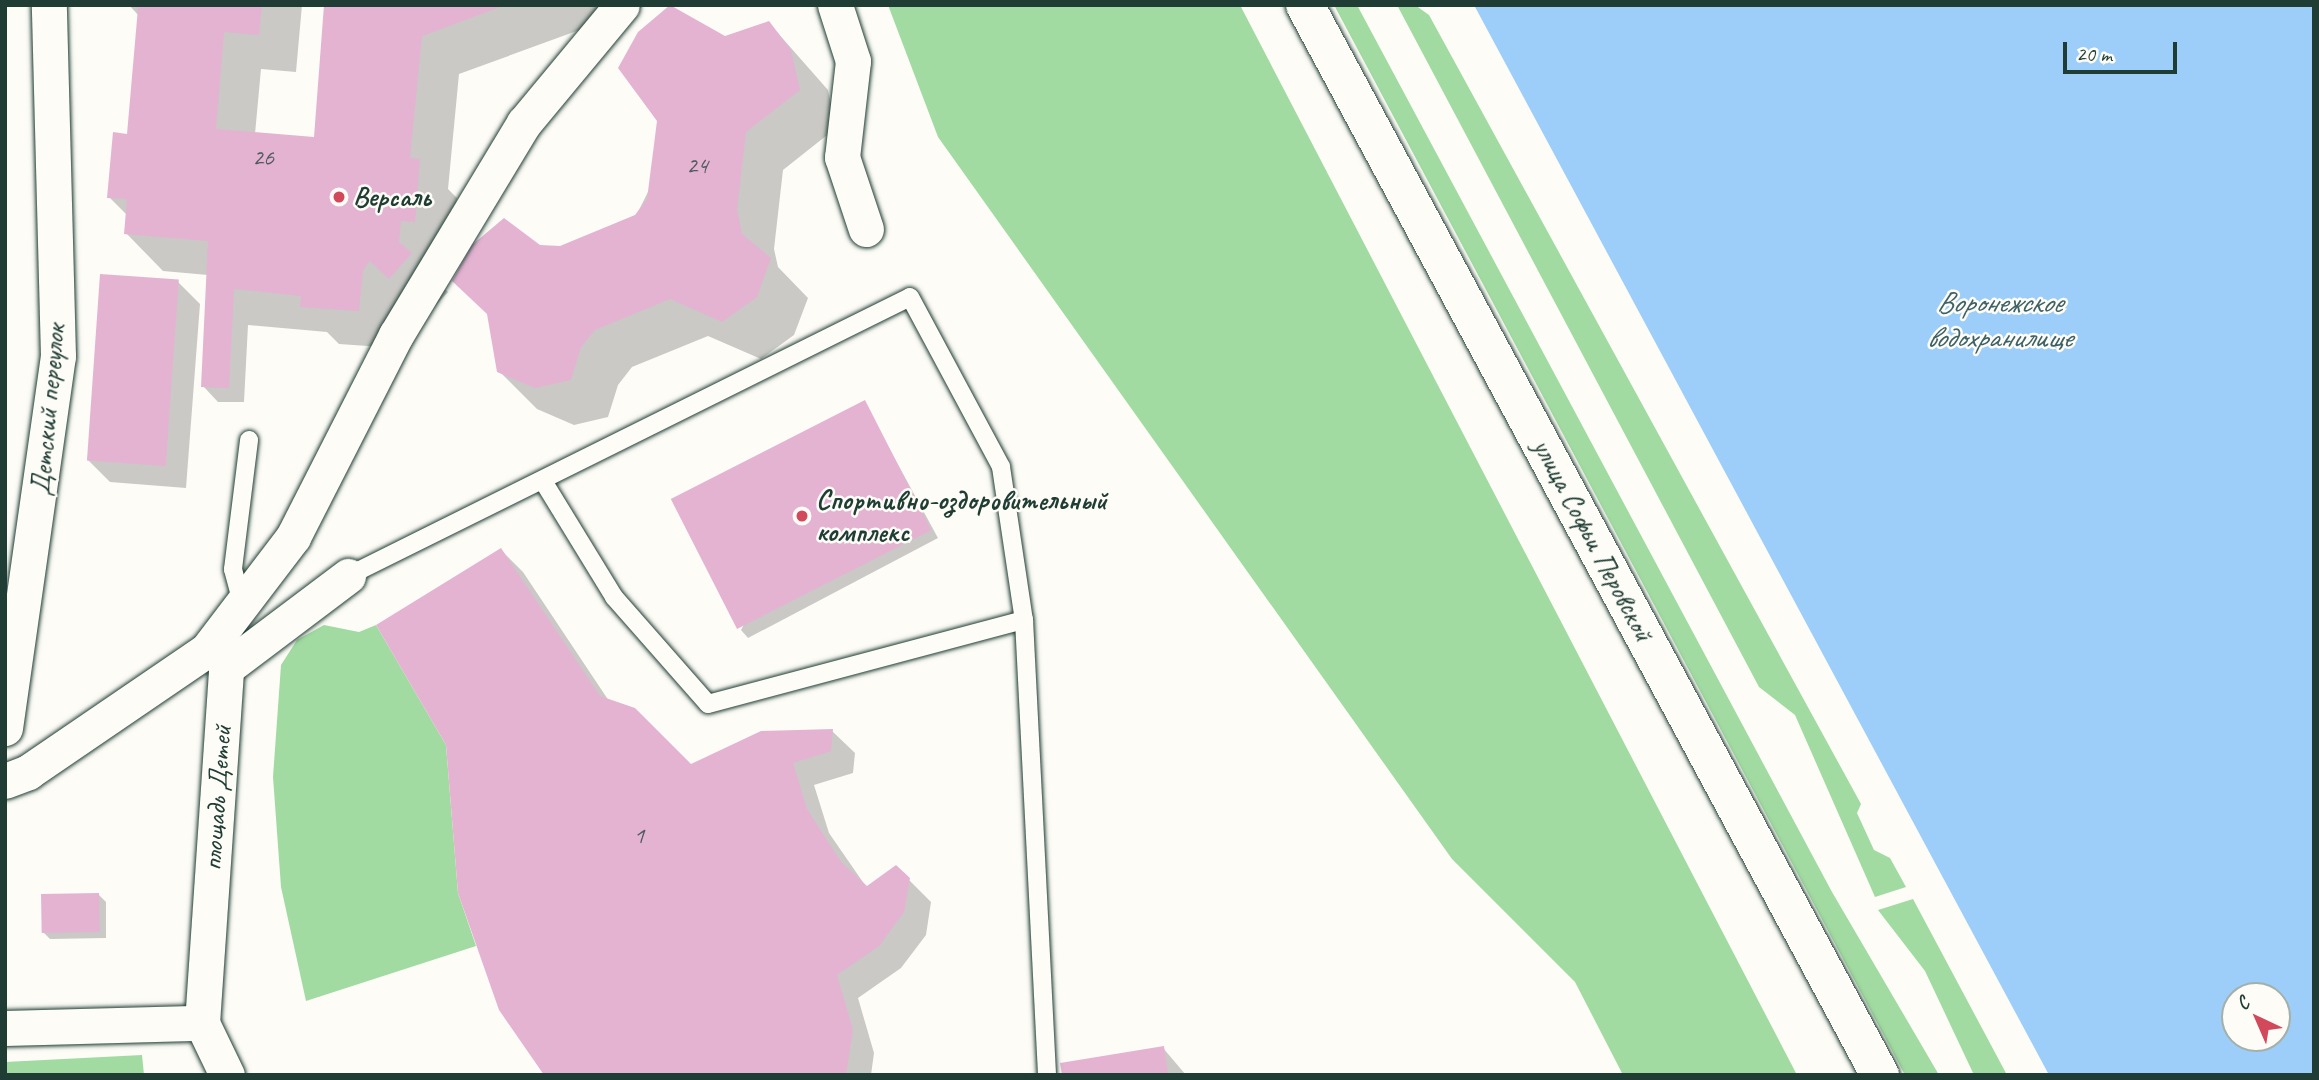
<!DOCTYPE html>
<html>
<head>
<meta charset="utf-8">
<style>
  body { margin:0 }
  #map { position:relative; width:2319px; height:1080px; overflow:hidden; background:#fdfcf7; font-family:Caveat,sans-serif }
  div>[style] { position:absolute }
  .green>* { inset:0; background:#a1dba1 }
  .water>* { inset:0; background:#9ccef9 }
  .shadow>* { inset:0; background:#0003 }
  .building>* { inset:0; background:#e4b3d2; transform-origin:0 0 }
  .roads { filter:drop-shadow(0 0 2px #1f3d34) drop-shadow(0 0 2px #1f3d34) }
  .service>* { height:18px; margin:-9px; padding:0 9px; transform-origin:9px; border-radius:9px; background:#fdfcf7 }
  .minor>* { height:35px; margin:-17.5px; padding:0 17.5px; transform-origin:17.5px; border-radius:17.5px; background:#fdfcf7 }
  .secondary>* { height:38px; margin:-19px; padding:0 19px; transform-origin:19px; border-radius:19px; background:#fdfcf7 }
  .dots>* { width:19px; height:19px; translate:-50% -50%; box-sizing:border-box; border:4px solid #fdfcf7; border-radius:50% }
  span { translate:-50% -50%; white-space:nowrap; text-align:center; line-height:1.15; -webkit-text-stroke:5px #fdfcf7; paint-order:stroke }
  .number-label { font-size:24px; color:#505a5c }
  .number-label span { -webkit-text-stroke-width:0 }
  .poi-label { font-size:28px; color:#1f3d34; font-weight:700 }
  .left { translate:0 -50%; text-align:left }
  .street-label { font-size:28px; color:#1f3d34 }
  .water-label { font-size:30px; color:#3e6165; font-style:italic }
  .frame { position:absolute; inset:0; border:7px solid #1f3d34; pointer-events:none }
  .north { position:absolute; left:2221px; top:982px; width:70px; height:70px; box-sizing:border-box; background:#fdfcf7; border:2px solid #a4b0a9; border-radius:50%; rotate:316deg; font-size:19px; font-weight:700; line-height:28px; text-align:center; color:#1f3d34 }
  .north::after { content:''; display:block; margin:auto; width:24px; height:32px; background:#d1495b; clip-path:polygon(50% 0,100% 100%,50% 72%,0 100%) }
  .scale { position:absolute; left:2063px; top:42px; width:114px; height:32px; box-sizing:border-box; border:4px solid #1f3d34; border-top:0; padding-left:9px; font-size:21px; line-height:24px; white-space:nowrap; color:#1f3d34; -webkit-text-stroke:5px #fdfcf7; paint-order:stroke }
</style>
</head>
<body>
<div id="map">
  <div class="green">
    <div style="clip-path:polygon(888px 5px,1240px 5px,1797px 1075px,1623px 1075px,1575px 982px,1452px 859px,938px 137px)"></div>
    <div style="clip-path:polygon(1334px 5px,1357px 5px,1832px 892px,1939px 1075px,1905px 1075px)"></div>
    <div style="clip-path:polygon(1397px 5px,1415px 5px,1429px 15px,1861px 804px,1857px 813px,1874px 850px,1890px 858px,1906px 887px,1875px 897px,1795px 715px,1759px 687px)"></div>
    <div style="clip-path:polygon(324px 625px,359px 632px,376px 625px,446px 745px,458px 893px,476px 946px,306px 1001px,281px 887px,273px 777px,281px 665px,297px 640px)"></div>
    <div style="clip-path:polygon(1913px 899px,2007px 1075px,1974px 1075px,1925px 971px,1878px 910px)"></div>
    <div style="clip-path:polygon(142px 1055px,144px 1075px,5px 1075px,5px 1062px)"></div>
  </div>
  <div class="water">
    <div style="clip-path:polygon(evenodd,1474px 5px,2314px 5px,2314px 1075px,2049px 1075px,1474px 5px,2235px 996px,2277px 996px,2277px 1038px,2235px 1038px,2235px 996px)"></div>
  </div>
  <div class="shadow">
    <div style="clip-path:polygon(129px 5px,302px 5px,296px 72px,261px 69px,255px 134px,315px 139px,326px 5px,648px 5px,459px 74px,448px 189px,457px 198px,452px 259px,436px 280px,448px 292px,396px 348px,339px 344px,327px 332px,248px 325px,244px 402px,218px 402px,203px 386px,208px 275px,163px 271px,126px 233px,127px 215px,109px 197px,129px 136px,139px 16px)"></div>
    <div style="clip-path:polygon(769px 23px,828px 90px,836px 128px,783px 170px,774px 249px,778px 267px,808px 298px,794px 335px,761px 359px,708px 336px,632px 367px,618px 385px,608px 417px,574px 425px,537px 409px,499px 371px,540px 246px,560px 248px,636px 216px,725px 37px)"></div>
    <div style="clip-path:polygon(178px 282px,200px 304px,186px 488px,110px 482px,87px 459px)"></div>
    <div style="clip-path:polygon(864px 402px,938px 538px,748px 638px,741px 630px)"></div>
    <div style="clip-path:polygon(501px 550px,523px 572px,609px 701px,691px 766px,832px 731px,855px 753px,853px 773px,814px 785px,829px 833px,867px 888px,908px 879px,931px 902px,926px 935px,901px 968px,858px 998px,874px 1053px,871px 1075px,546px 1075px)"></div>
    <div style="clip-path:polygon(99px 895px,106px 902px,106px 938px,50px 939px,43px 932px)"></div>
    <div style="clip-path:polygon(1163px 1048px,1186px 1075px,1064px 1075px)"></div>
  </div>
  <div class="building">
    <div style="clip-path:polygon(131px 5px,262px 5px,259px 35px,224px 32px,216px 129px,314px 137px,324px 5px,506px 5px,422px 36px,410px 158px,420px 159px,415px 222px,401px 221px,399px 242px,412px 253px,389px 279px,370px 261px,363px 270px,359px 311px,300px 307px,301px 296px,234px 289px,229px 388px,201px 387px,208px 241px,124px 234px,127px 199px,107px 198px,113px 132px,127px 134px,138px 8px)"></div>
    <div style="clip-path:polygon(670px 5px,725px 36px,769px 21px,791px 50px,800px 90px,746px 132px,737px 210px,742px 234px,771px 258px,757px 297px,722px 322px,670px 299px,595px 330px,581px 347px,571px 380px,535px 388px,497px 372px,487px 314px,452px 281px,472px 245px,504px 218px,540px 245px,560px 246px,635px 215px,647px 199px,657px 121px,618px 68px,638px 32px)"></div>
    <div style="left:100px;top:274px;width:79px;height:187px;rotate:4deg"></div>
    <div style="left:865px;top:400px;width:146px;height:218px;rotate:63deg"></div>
    <div style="clip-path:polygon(501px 548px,600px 696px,635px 708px,691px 764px,761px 731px,833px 729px,831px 751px,793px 763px,807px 809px,841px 862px,867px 886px,896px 865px,910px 878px,904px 912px,879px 946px,837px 975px,853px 1030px,846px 1075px,544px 1075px,499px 1010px,458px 893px,446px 745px,376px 625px)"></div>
    <div style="left:99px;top:893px;width:39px;height:58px;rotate:89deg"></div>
    <div style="clip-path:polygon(1164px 1046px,1168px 1075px,1062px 1075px,1060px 1063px)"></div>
  </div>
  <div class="roads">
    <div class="service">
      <div style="left:543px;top:481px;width:136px;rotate:58.5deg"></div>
      <div style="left:614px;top:597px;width:142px;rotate:48.7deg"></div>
      <div style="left:708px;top:704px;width:327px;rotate:-14.9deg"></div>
      <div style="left:348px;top:576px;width:627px;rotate:-26.4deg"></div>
      <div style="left:910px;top:297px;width:193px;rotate:61.8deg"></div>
      <div style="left:1001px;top:467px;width:155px;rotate:81.5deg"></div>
      <div style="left:1024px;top:620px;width:456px;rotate:87.1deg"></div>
      <div style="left:242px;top:603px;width:35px;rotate:-105deg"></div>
      <div style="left:233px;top:569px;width:130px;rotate:-82.9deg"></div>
    </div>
    <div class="minor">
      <div style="left:835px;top:5px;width:59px;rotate:72.2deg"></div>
      <div style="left:853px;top:61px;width:97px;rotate:96.5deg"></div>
      <div style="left:842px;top:157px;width:76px;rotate:71.6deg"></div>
      <div style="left:5px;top:728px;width:376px;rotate:-81.9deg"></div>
      <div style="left:58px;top:356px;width:351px;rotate:-91.5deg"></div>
      <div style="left:5px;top:781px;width:25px;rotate:-21deg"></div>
      <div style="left:28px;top:772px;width:217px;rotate:-34.3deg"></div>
      <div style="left:207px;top:650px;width:142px;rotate:-52.7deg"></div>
      <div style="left:293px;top:537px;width:227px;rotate:-63deg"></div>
      <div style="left:396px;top:335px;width:248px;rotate:-58.9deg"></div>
      <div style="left:524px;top:123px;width:153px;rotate:-50.3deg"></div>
      <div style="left:5px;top:1028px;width:197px;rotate:-1.5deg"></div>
      <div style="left:227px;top:1075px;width:58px;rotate:-115.7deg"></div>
      <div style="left:202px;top:1023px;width:356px;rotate:-86.1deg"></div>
      <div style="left:226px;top:668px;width:153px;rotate:-37deg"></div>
    </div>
    <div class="secondary">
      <div style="left:1305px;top:5px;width:1215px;rotate:61.75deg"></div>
    </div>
  </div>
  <div class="dots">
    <div style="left:339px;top:197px;background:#d1495b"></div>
    <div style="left:802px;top:516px;background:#d1495b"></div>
  </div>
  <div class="number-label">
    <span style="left:263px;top:158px">26</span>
    <span style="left:697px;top:166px">24</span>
    <span style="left:639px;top:836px">1</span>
  </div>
  <div class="poi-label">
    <span class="left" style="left:353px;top:197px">Версаль</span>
    <span class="left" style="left:816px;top:516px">Спортивно-оздоровительный<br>комплекс</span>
  </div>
  <div class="street-label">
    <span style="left:48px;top:410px;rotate:-85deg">Детский переулок</span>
    <span style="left:1593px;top:540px;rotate:62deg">улица Софьи Перовской</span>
    <span style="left:217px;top:798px;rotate:-86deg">площадь Детей</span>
  </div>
  <div class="water-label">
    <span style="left:1999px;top:319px">Воронежское<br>водохранилище</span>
  </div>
  <div class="frame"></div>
  <div class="north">С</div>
  <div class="scale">20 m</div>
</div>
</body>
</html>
